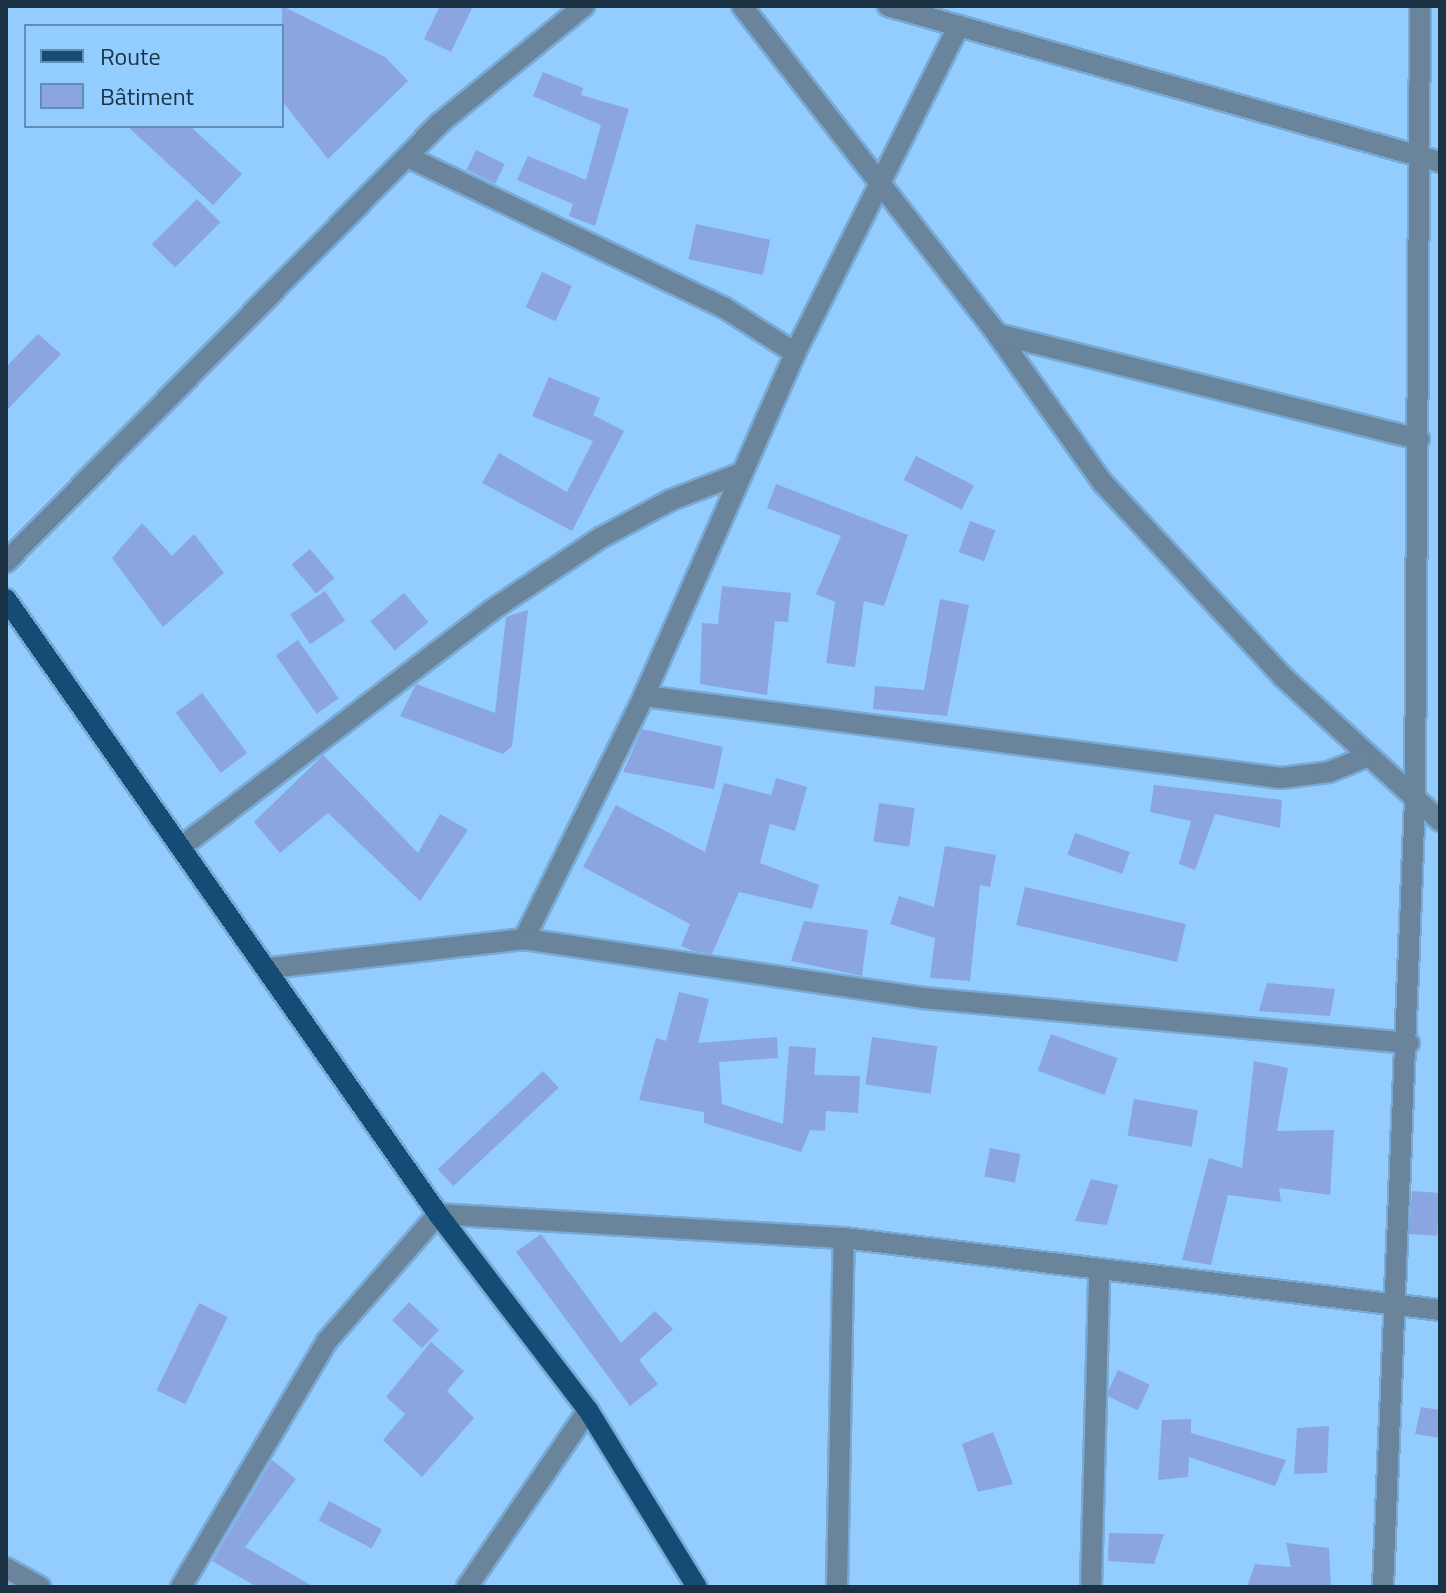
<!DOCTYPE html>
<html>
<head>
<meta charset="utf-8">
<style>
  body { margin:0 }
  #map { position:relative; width:1446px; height:1593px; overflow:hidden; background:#93ccfe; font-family:"Titillium Web",sans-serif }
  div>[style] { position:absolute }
  .building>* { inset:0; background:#8ba5e1; transform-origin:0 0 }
  .roads { filter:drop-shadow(2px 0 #79aad5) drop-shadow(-2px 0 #79aad5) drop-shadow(0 2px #79aad5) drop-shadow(0 -2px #79aad5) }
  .minor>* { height:20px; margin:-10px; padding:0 10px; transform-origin:10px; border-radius:10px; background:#69849b }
  .major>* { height:20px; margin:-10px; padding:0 10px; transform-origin:10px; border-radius:10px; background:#154c75 }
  span { translate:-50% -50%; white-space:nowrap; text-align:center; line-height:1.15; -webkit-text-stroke:6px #93ccfe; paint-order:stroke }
  .frame { position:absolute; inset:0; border:8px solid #1b3245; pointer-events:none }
  .legend { position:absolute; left:24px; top:24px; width:260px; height:104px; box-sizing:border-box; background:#93ccfe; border:2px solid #638eb4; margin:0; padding:10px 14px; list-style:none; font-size:24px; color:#1b3245 }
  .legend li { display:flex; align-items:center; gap:16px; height:40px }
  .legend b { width:40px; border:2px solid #638eb4 }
</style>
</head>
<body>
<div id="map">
  <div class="building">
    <i style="clip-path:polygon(282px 6px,385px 57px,408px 81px,328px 159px,282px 101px)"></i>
    <i style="clip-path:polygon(440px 6px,473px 6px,451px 52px,424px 39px)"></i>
    <i style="clip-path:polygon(543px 72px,583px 88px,581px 95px,629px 109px,595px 226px,569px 216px,573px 204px,517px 180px,528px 156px,586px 180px,601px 125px,533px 96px)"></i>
    <i style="clip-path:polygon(127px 126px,190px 126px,242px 174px,213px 205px)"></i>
    <i style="left:476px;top:150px;width:32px;height:22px;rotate:26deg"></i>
    <i style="left:197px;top:199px;width:33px;height:64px;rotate:45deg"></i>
    <i style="left:696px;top:224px;width:76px;height:36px;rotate:12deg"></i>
    <i style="left:542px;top:272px;width:33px;height:39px;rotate:25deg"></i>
    <i style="clip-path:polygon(38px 334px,61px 354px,6px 411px,6px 367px)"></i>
    <i style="clip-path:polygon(549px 377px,600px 398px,593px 415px,624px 431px,572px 531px,482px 483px,499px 453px,567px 492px,593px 441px,532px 416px)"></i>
    <i style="left:916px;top:456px;width:65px;height:27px;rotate:27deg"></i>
    <i style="clip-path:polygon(776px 484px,908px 535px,884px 606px,864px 601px,855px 667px,826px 663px,835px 602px,816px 594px,841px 536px,767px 508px)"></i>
    <i style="left:970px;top:521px;width:27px;height:33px;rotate:20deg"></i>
    <i style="clip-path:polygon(142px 523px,172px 556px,194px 534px,224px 573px,163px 627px,112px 558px)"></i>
    <i style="left:310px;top:549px;width:38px;height:24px;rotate:50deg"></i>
    <i style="clip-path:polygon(722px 586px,791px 593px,788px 622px,775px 621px,767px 695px,700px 684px,702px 623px,718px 624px)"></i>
    <i style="left:325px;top:591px;width:36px;height:42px;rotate:56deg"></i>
    <i style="left:404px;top:593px;width:38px;height:44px;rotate:50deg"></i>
    <i style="clip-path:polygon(940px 599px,969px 605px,947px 716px,873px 709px,875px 686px,924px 690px)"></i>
    <i style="clip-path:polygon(528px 610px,512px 746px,503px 754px,400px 716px,416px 684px,495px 713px,506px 617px)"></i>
    <i style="left:298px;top:640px;width:71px;height:27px;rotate:55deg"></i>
    <i style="left:202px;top:693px;width:75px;height:33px;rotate:53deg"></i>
    <i style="clip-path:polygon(642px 729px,723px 747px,714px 789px,623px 772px)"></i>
    <i style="clip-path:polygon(323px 755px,418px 853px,440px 814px,468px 830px,420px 901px,328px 813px,280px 853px,254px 822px)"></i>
    <i style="clip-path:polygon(776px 778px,807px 787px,795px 831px,770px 824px,760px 863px,819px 885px,812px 909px,739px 892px,712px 954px,693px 951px,681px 946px,690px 924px,583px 867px,616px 805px,705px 852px,724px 783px,771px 795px)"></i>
    <i style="clip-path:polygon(1154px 785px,1282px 800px,1280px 828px,1215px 814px,1195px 870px,1179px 864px,1191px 821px,1150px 812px)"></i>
    <i style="left:879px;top:803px;width:36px;height:39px;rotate:8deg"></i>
    <i style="left:1075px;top:833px;width:58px;height:23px;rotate:19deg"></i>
    <i style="clip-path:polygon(945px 846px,996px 855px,990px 887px,980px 885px,970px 981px,930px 978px,935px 938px,890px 924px,899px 896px,934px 907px)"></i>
    <i style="left:1025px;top:887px;width:165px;height:39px;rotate:13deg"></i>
    <i style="clip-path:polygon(804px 921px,868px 930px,862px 976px,791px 961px)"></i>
    <i style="clip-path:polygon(1267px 983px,1335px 989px,1330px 1016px,1259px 1011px)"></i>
    <i style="clip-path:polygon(679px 992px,709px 999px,698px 1043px,777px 1037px,778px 1058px,719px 1062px,722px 1104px,783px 1124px,789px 1046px,816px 1048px,814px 1075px,860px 1076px,858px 1113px,826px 1111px,825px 1131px,810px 1130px,801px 1152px,704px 1123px,704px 1112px,639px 1100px,656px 1038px,666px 1041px)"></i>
    <i style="left:1051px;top:1034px;width:71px;height:39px;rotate:20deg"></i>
    <i style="left:872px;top:1037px;width:66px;height:48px;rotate:8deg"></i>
    <i style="clip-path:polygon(1254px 1061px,1288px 1068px,1277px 1131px,1334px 1130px,1330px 1195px,1279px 1188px,1281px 1202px,1228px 1195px,1211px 1265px,1182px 1260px,1209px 1158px,1242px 1168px)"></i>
    <i style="left:543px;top:1071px;width:23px;height:144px;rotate:47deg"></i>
    <i style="left:1134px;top:1099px;width:65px;height:37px;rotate:10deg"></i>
    <i style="left:990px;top:1148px;width:31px;height:29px;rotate:11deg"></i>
    <i style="clip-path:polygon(1091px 1179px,1118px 1185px,1107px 1225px,1075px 1221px)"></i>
    <i style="left:1412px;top:1191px;width:28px;height:43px;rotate:4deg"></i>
    <i style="clip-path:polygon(541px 1234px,621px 1343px,655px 1311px,673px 1329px,639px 1360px,658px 1384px,630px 1406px,516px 1252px)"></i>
    <i style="left:409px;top:1302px;width:41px;height:25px;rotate:43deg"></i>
    <i style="left:199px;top:1303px;width:32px;height:97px;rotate:26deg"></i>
    <i style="clip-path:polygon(431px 1342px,464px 1371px,447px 1391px,474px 1418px,422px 1477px,383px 1440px,405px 1414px,386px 1397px)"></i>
    <i style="left:1118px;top:1370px;width:35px;height:28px;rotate:25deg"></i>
    <i style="clip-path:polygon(1421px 1407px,1440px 1410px,1440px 1438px,1415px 1434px)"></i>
    <i style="clip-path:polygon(1191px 1419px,1191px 1433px,1286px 1460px,1275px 1486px,1189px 1457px,1188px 1477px,1158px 1480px,1162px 1420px)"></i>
    <i style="clip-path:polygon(1329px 1426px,1327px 1473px,1294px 1474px,1297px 1428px)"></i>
    <i style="clip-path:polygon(993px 1432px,1013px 1484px,978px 1492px,962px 1444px)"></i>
    <i style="clip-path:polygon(272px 1460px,296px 1479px,245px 1547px,314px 1587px,257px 1587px,212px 1561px)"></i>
    <i style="left:329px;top:1501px;width:60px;height:22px;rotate:28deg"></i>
    <i style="clip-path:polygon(1109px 1533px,1164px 1534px,1154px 1564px,1108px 1561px)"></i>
    <i style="clip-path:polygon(1286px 1543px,1329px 1548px,1331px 1587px,1247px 1587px,1255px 1564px,1291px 1567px)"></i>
  </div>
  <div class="roads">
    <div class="minor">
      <i style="left:742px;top:6px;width:415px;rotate:52.1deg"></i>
      <i style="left:997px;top:334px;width:183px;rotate:54.6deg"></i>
      <i style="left:1103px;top:483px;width:265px;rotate:47.1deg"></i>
      <i style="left:1283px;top:677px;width:213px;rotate:42.5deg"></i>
      <i style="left:888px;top:6px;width:574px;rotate:15.78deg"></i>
      <i style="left:408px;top:157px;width:349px;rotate:25.5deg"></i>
      <i style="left:723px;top:307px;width:85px;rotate:32.6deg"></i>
      <i style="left:997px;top:334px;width:435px;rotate:14deg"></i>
      <i style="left:6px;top:562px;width:617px;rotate:-45.33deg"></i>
      <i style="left:440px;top:123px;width:186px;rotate:-39.1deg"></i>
      <i style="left:644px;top:696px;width:642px;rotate:7.34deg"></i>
      <i style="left:1281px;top:778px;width:48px;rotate:-7.1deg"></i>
      <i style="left:1329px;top:772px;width:40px;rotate:-22deg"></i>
      <i style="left:181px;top:847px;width:391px;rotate:-37.3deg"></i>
      <i style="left:492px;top:610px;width:132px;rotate:-33.6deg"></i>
      <i style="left:602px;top:537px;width:78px;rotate:-28.2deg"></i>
      <i style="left:671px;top:500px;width:73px;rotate:-20.9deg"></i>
      <i style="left:524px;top:939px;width:271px;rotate:-63.7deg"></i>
      <i style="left:644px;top:696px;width:375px;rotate:-66.2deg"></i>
      <i style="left:795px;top:353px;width:366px;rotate:-63.4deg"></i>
      <i style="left:270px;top:968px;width:256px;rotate:-6.5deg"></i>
      <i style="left:524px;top:939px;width:403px;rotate:8.4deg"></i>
      <i style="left:923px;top:998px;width:488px;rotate:5.3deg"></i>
      <i style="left:6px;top:1568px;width:39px;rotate:29deg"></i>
      <i style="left:181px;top:1587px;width:286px;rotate:-59.3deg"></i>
      <i style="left:327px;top:1341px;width:169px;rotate:-48.8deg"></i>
      <i style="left:438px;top:1214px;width:407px;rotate:3.4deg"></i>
      <i style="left:844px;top:1238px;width:600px;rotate:6.89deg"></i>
      <i style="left:467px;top:1587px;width:214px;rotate:-55.6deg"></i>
      <i style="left:837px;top:1587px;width:349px;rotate:-88.9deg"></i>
      <i style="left:1091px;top:1587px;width:315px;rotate:-88.5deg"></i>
      <i style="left:1383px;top:1587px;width:788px;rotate:-87.67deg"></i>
      <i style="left:1415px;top:800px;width:794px;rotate:-89.64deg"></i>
    </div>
    <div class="major">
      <i style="left:6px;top:599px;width:752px;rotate:54.91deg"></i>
      <i style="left:438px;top:1214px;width:247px;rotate:52.6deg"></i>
      <i style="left:588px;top:1410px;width:208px;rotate:58.4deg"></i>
    </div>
  </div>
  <div class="frame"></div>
  <ul class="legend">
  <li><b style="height:10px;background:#154c75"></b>Route</li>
  <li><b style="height:22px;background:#8ba5e1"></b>Bâtiment</li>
  </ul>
</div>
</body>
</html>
